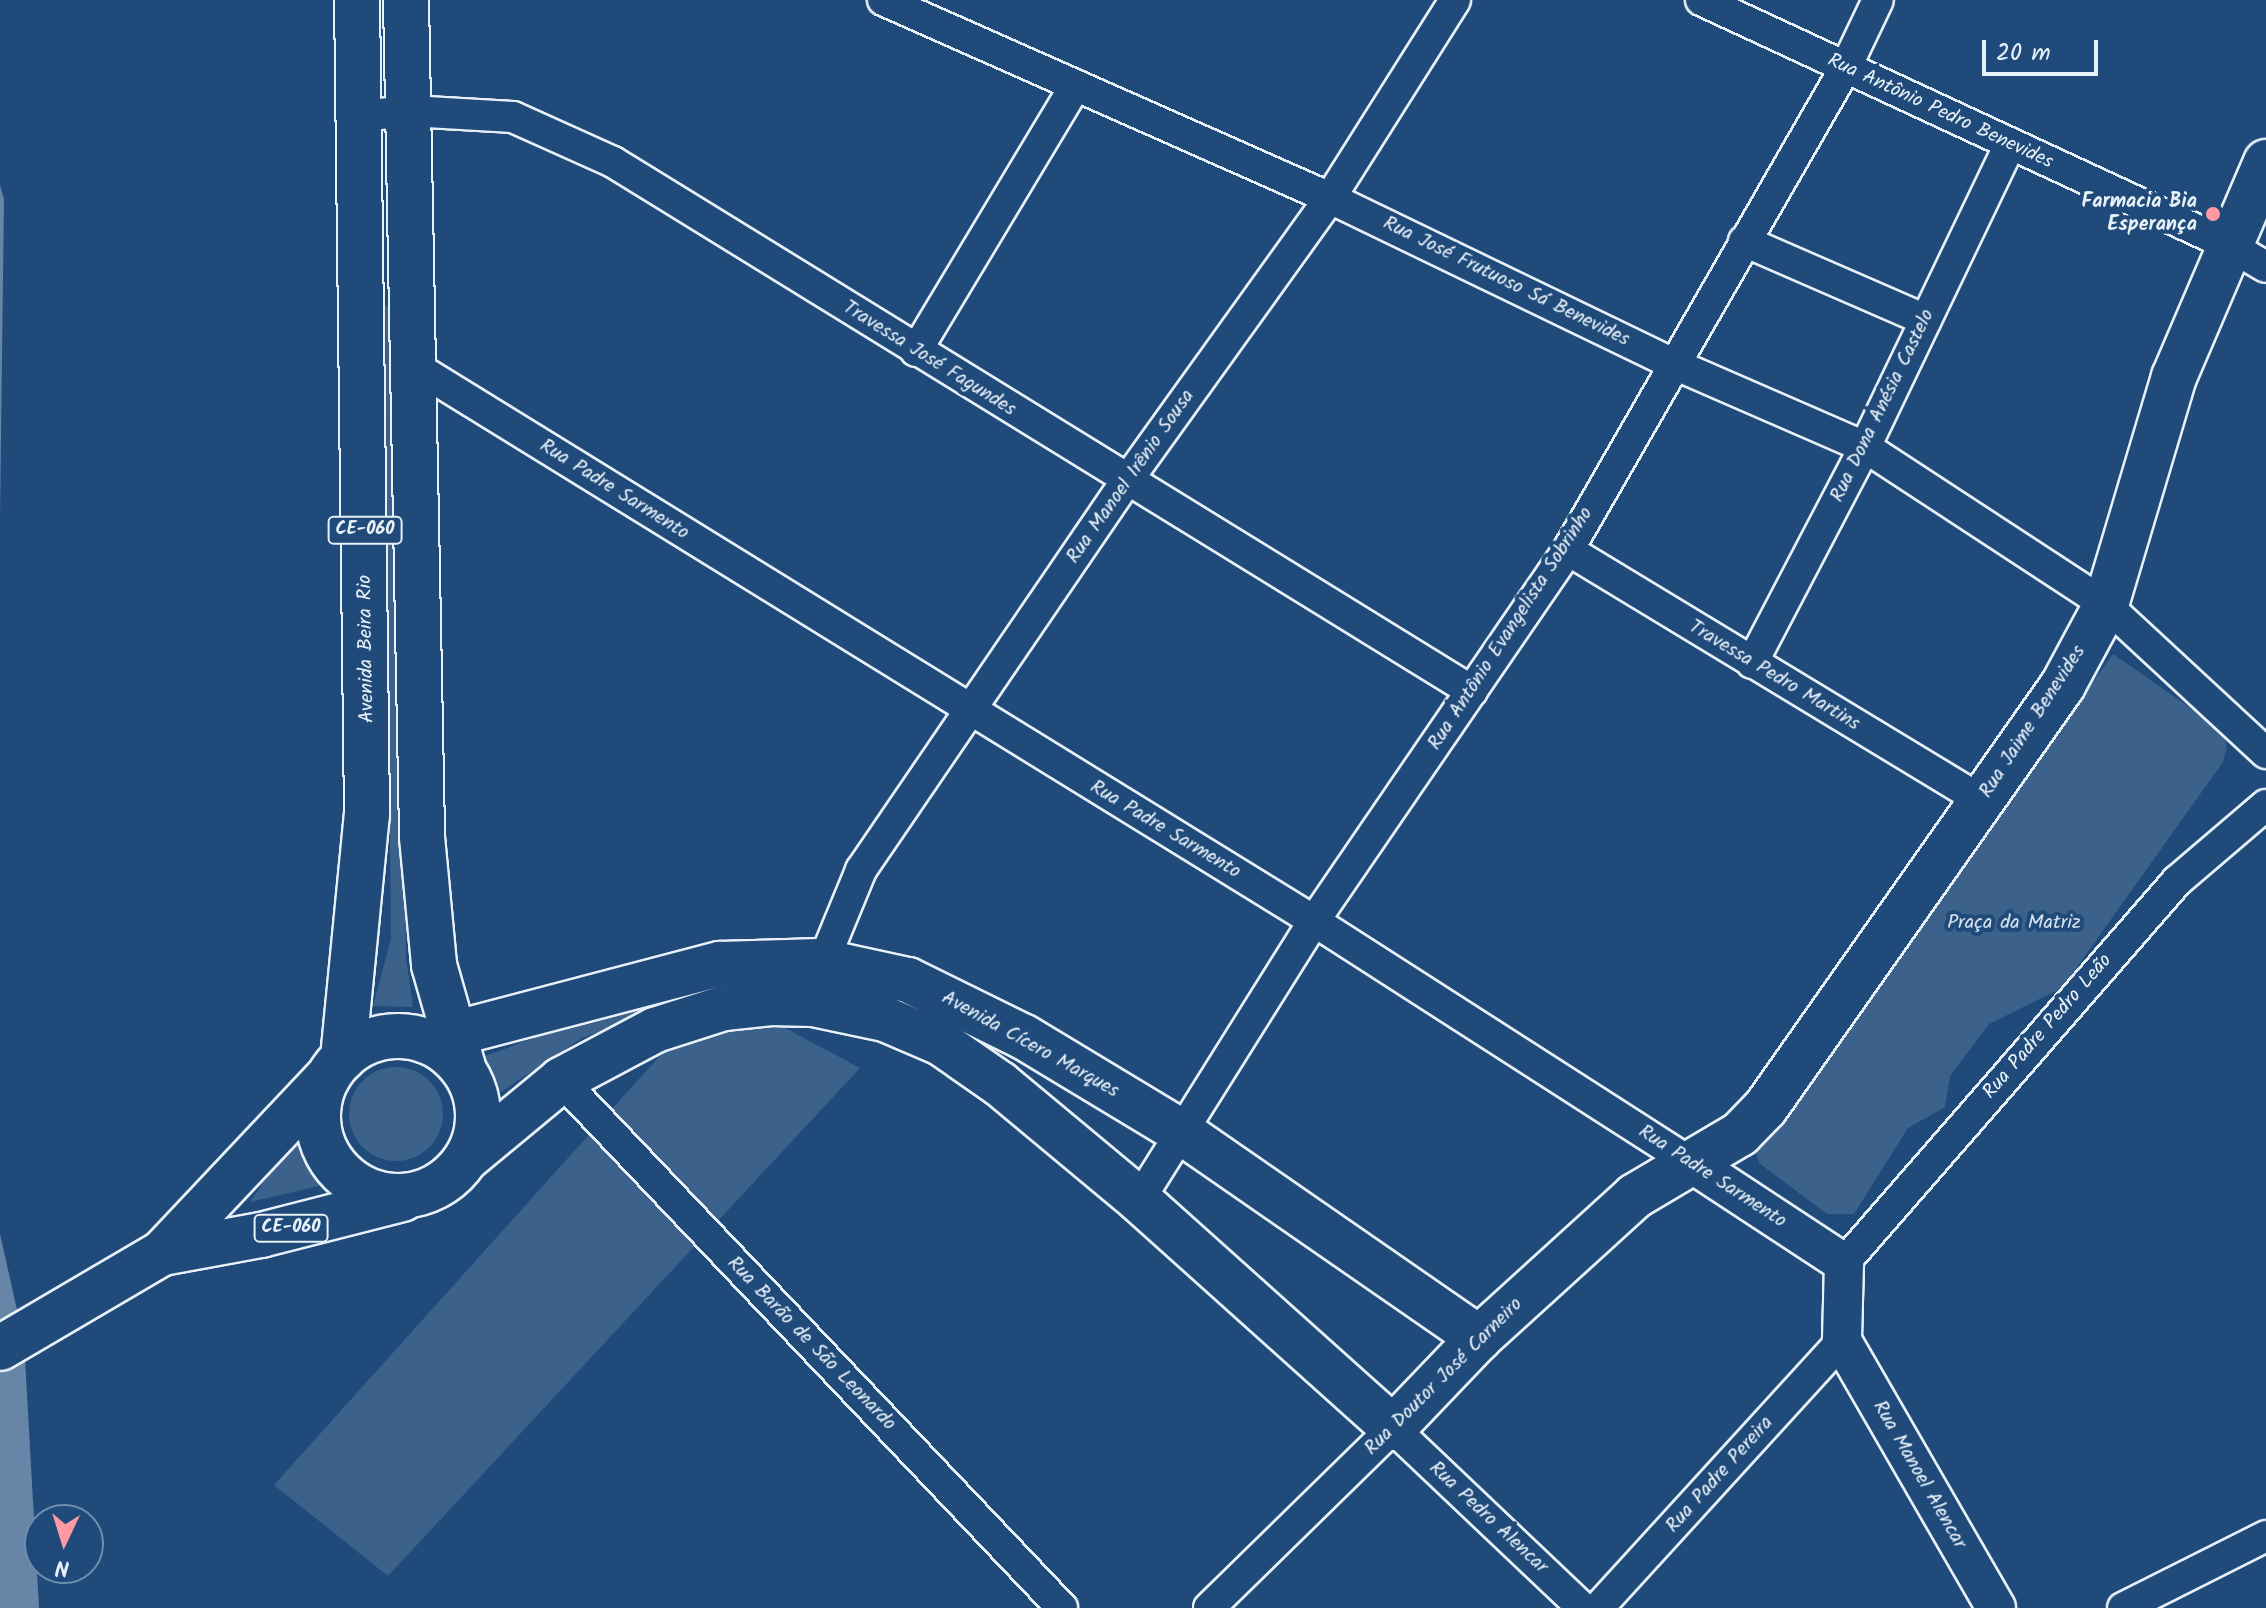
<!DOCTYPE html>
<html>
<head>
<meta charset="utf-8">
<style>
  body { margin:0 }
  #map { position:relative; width:2266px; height:1608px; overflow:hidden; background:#1f4a7a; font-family:Kalam,sans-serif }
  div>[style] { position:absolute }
  .green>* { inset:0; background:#3c628c }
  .round { border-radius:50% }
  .water>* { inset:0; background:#6685a7 }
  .roads { filter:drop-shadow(2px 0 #e8f1f8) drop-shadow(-2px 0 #e8f1f8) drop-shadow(0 2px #e8f1f8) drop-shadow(0 -2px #e8f1f8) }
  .minor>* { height:30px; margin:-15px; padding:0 15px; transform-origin:15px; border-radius:15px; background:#1f4a7a }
  .tertiary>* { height:38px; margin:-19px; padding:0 19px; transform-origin:19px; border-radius:19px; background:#1f4a7a }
  .secondary>* { height:44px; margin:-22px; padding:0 22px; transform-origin:22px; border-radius:22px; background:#1f4a7a }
  .primary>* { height:44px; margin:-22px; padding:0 22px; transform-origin:22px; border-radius:22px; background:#1f4a7a }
  .primary>.ring { margin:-22px; padding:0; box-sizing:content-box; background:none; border:44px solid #1f4a7a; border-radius:50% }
  .dots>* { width:22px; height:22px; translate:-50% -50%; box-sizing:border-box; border:4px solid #1f4a7a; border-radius:50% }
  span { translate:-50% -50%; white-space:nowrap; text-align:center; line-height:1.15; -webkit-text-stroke:8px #1f4a7a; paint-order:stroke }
  .shield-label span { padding:2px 6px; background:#1f4a7a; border:2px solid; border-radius:6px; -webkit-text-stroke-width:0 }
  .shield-label { font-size:18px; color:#e8f1f8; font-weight:700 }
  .street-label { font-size:20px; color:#e8f1f8 }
  .poi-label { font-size:20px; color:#e8f1f8; font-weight:700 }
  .right { translate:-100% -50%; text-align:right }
  .park-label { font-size:20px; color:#d7e3ed }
  .north { position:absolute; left:24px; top:1504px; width:80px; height:80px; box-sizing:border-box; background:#1f4a7a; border:2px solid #6f8dac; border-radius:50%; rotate:184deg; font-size:22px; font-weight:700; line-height:32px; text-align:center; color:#e8f1f8 }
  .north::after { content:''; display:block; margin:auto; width:28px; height:36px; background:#ff9aa2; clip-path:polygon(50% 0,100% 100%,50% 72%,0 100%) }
  .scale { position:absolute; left:1982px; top:40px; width:116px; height:36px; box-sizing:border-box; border:4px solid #e8f1f8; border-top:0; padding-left:10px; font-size:24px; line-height:28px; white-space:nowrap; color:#e8f1f8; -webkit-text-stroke:6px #1f4a7a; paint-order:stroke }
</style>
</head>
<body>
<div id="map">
  <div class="green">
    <i style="clip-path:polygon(385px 306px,400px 306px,406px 957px,413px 1007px,373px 1006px,391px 939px)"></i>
    <i style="clip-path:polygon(2113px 654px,2221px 729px,2227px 746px,2223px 762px,2062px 988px,1989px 1024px,1950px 1076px,1945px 1107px,1908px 1128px,1854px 1214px,1827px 1214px,1759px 1163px,1753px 1143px,1790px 1104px)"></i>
    <i style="clip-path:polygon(768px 977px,727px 997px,860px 1068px,388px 1576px,274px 1485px,711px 999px,683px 1001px,582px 1038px,499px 1093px,482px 1057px,684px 984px)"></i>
    <i class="round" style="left:349px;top:1067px;width:94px;height:94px"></i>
    <i style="clip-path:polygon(297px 1134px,323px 1185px,250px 1202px)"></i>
  </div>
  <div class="water">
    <i style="clip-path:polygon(0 185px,4px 199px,0 517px)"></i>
    <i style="clip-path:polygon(0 1234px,24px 1341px,39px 1608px,0 1608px)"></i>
  </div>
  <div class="roads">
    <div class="minor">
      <i style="left:883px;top:0;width:489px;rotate:23.9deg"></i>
      <i style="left:1330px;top:198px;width:382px;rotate:25.8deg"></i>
      <i style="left:1674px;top:364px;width:208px;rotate:23.5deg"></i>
      <i style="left:1865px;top:447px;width:288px;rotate:33.2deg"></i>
      <i style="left:2106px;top:605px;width:218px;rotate:42.8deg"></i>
      <i style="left:1701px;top:0;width:580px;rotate:24.89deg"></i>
      <i style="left:2227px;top:244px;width:45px;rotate:30.5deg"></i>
      <i style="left:360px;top:116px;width:50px;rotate:-5.7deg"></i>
      <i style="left:410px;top:111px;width:103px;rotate:3.3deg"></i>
      <i style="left:513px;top:117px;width:110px;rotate:24.2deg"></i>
      <i style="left:613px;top:162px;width:1009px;rotate:31.63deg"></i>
      <i style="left:1744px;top:241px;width:198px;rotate:23.5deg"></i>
      <i style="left:916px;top:351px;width:310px;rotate:-59deg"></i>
      <i style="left:414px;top:366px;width:1057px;rotate:31.66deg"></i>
      <i style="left:1314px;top:921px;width:450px;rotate:32.7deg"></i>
      <i style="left:1568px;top:550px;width:484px;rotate:31.2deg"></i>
      <i style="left:1752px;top:663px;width:244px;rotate:-62.4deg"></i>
      <i style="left:1865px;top:447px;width:334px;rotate:-64.4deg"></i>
      <i style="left:817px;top:977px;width:116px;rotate:-67.6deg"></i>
      <i style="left:861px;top:870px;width:470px;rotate:-55.7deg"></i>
      <i style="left:1126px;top:482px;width:350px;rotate:-54.3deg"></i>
      <i style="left:1330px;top:198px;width:234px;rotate:-57.7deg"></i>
      <i style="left:561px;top:1080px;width:728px;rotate:46.5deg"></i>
      <i style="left:1139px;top:1200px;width:329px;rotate:-57.9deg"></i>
      <i style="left:1314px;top:921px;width:450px;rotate:-55.6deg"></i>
      <i style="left:1568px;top:550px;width:557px;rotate:-60.08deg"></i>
      <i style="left:1846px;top:67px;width:74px;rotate:-64.5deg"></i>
      <i style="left:1844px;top:1263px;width:507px;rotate:-48.92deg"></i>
      <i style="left:2177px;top:881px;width:117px;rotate:-40.5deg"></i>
      <i style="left:1209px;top:1608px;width:257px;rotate:-44.4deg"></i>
      <i style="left:1393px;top:1428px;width:262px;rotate:43.5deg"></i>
      <i style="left:1598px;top:1608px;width:362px;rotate:-47.6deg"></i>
      <i style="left:2123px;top:1608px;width:160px;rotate:-26.7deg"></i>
    </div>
    <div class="tertiary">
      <i style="left:1693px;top:1164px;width:181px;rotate:33.3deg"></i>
      <i style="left:1844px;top:1263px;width:78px;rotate:91.5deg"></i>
      <i style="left:1842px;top:1341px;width:308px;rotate:60deg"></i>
    </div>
    <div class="secondary">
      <i style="left:426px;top:1041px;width:304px;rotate:-14.7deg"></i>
      <i style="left:720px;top:964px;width:100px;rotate:-1.7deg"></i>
      <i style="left:820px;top:961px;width:90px;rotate:12.2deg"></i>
      <i style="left:908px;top:980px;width:129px;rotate:26.2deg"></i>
      <i style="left:1024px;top:1037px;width:182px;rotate:31.1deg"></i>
      <i style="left:1180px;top:1131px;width:364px;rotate:34.7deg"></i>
      <i style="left:468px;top:1157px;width:121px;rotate:-39.6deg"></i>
      <i style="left:561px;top:1080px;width:106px;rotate:-28deg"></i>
      <i style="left:655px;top:1030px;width:72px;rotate:-17.7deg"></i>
      <i style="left:724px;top:1008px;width:47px;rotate:-6.1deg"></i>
      <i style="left:771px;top:1003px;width:42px;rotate:1.4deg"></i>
      <i style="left:813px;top:1004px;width:74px;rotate:11.8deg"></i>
      <i style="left:885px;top:1019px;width:61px;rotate:23.2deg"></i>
      <i style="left:941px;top:1043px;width:72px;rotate:34.8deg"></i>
      <i style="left:1000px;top:1084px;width:181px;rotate:39.8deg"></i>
      <i style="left:1139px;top:1200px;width:341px;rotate:41.9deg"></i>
      <i style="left:1393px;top:1428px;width:124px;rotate:-46.3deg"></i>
      <i style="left:1479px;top:1338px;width:211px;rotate:-42.3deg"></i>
      <i style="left:1635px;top:1196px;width:122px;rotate:-30.6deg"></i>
      <i style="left:1740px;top:1134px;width:37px;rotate:-46deg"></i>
      <i style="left:1766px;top:1107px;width:516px;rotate:-54.86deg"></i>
      <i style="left:2063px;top:685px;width:91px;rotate:-61.7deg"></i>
      <i style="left:2106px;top:605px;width:238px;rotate:-73.4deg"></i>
      <i style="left:2174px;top:377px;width:234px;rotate:-66.8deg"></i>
    </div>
    <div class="primary">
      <i style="left:406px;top:0;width:837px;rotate:88.9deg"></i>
      <i style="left:422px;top:837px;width:129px;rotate:84.6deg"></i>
      <i style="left:434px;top:965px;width:106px;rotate:74.1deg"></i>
      <i class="ring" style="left:318px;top:1036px;width:116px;height:116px"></i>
      <i style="left:343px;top:1058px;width:244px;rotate:-84.4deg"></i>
      <i style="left:367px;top:815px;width:815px;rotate:-90.7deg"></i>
      <i style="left:162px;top:1253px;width:101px;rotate:-10.3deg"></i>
      <i style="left:261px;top:1235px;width:146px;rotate:-14.3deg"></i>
      <i style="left:0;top:1348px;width:188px;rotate:-30.4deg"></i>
      <i style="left:162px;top:1253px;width:242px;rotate:-46.7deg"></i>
    </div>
  </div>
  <div class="dots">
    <i style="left:2213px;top:214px;background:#ff9aa2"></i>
  </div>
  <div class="shield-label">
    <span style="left:365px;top:530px">CE-060</span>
    <span style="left:291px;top:1228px">CE-060</span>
  </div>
  <div class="street-label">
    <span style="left:1940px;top:112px;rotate:25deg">Rua Antônio Pedro Benevides</span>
    <span style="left:1506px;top:282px;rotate:26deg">Rua José Frutuoso Sá Benevides</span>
    <span style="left:929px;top:359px;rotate:32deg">Travessa José Fagundes</span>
    <span style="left:1883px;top:406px;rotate:-64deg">Rua Dona Anésia Castelo</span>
    <span style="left:1131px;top:477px;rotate:-55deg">Rua Manoel Irênio Sousa</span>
    <span style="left:614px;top:490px;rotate:32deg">Rua Padre Sarmento</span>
    <span style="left:1511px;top:629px;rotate:-57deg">Rua Antônio Evangelista Sobrinho</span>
    <span style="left:367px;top:649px;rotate:-91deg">Avenida Beira Rio</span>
    <span style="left:1774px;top:676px;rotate:31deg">Travessa Pedro Martins</span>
    <span style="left:2033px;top:722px;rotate:-57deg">Rua Jaime Benevides</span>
    <span style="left:1165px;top:830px;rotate:31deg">Rua Padre Sarmento</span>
    <span style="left:2048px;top:1027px;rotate:-49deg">Rua Padre Pedro Leão</span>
    <span style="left:1030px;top:1045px;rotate:29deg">Avenida Cícero Marques</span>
    <span style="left:1712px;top:1177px;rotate:33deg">Rua Padre Sarmento</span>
    <span style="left:811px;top:1344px;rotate:46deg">Rua Barão de São Leonardo</span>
    <span style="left:1444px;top:1377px;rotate:-45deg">Rua Doutor José Carneiro</span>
    <span style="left:1720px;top:1475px;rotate:-48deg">Rua Padre Pereira</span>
    <span style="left:1919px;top:1475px;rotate:60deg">Rua Manoel Alencar</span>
    <span style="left:1488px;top:1518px;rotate:43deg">Rua Pedro Alencar</span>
  </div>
  <div class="poi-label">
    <span class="right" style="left:2197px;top:214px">Farmacia Bia<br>Esperança</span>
  </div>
  <div class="park-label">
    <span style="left:2014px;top:923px">Praça da Matriz</span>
  </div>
  <div class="north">N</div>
  <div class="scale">20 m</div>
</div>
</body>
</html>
